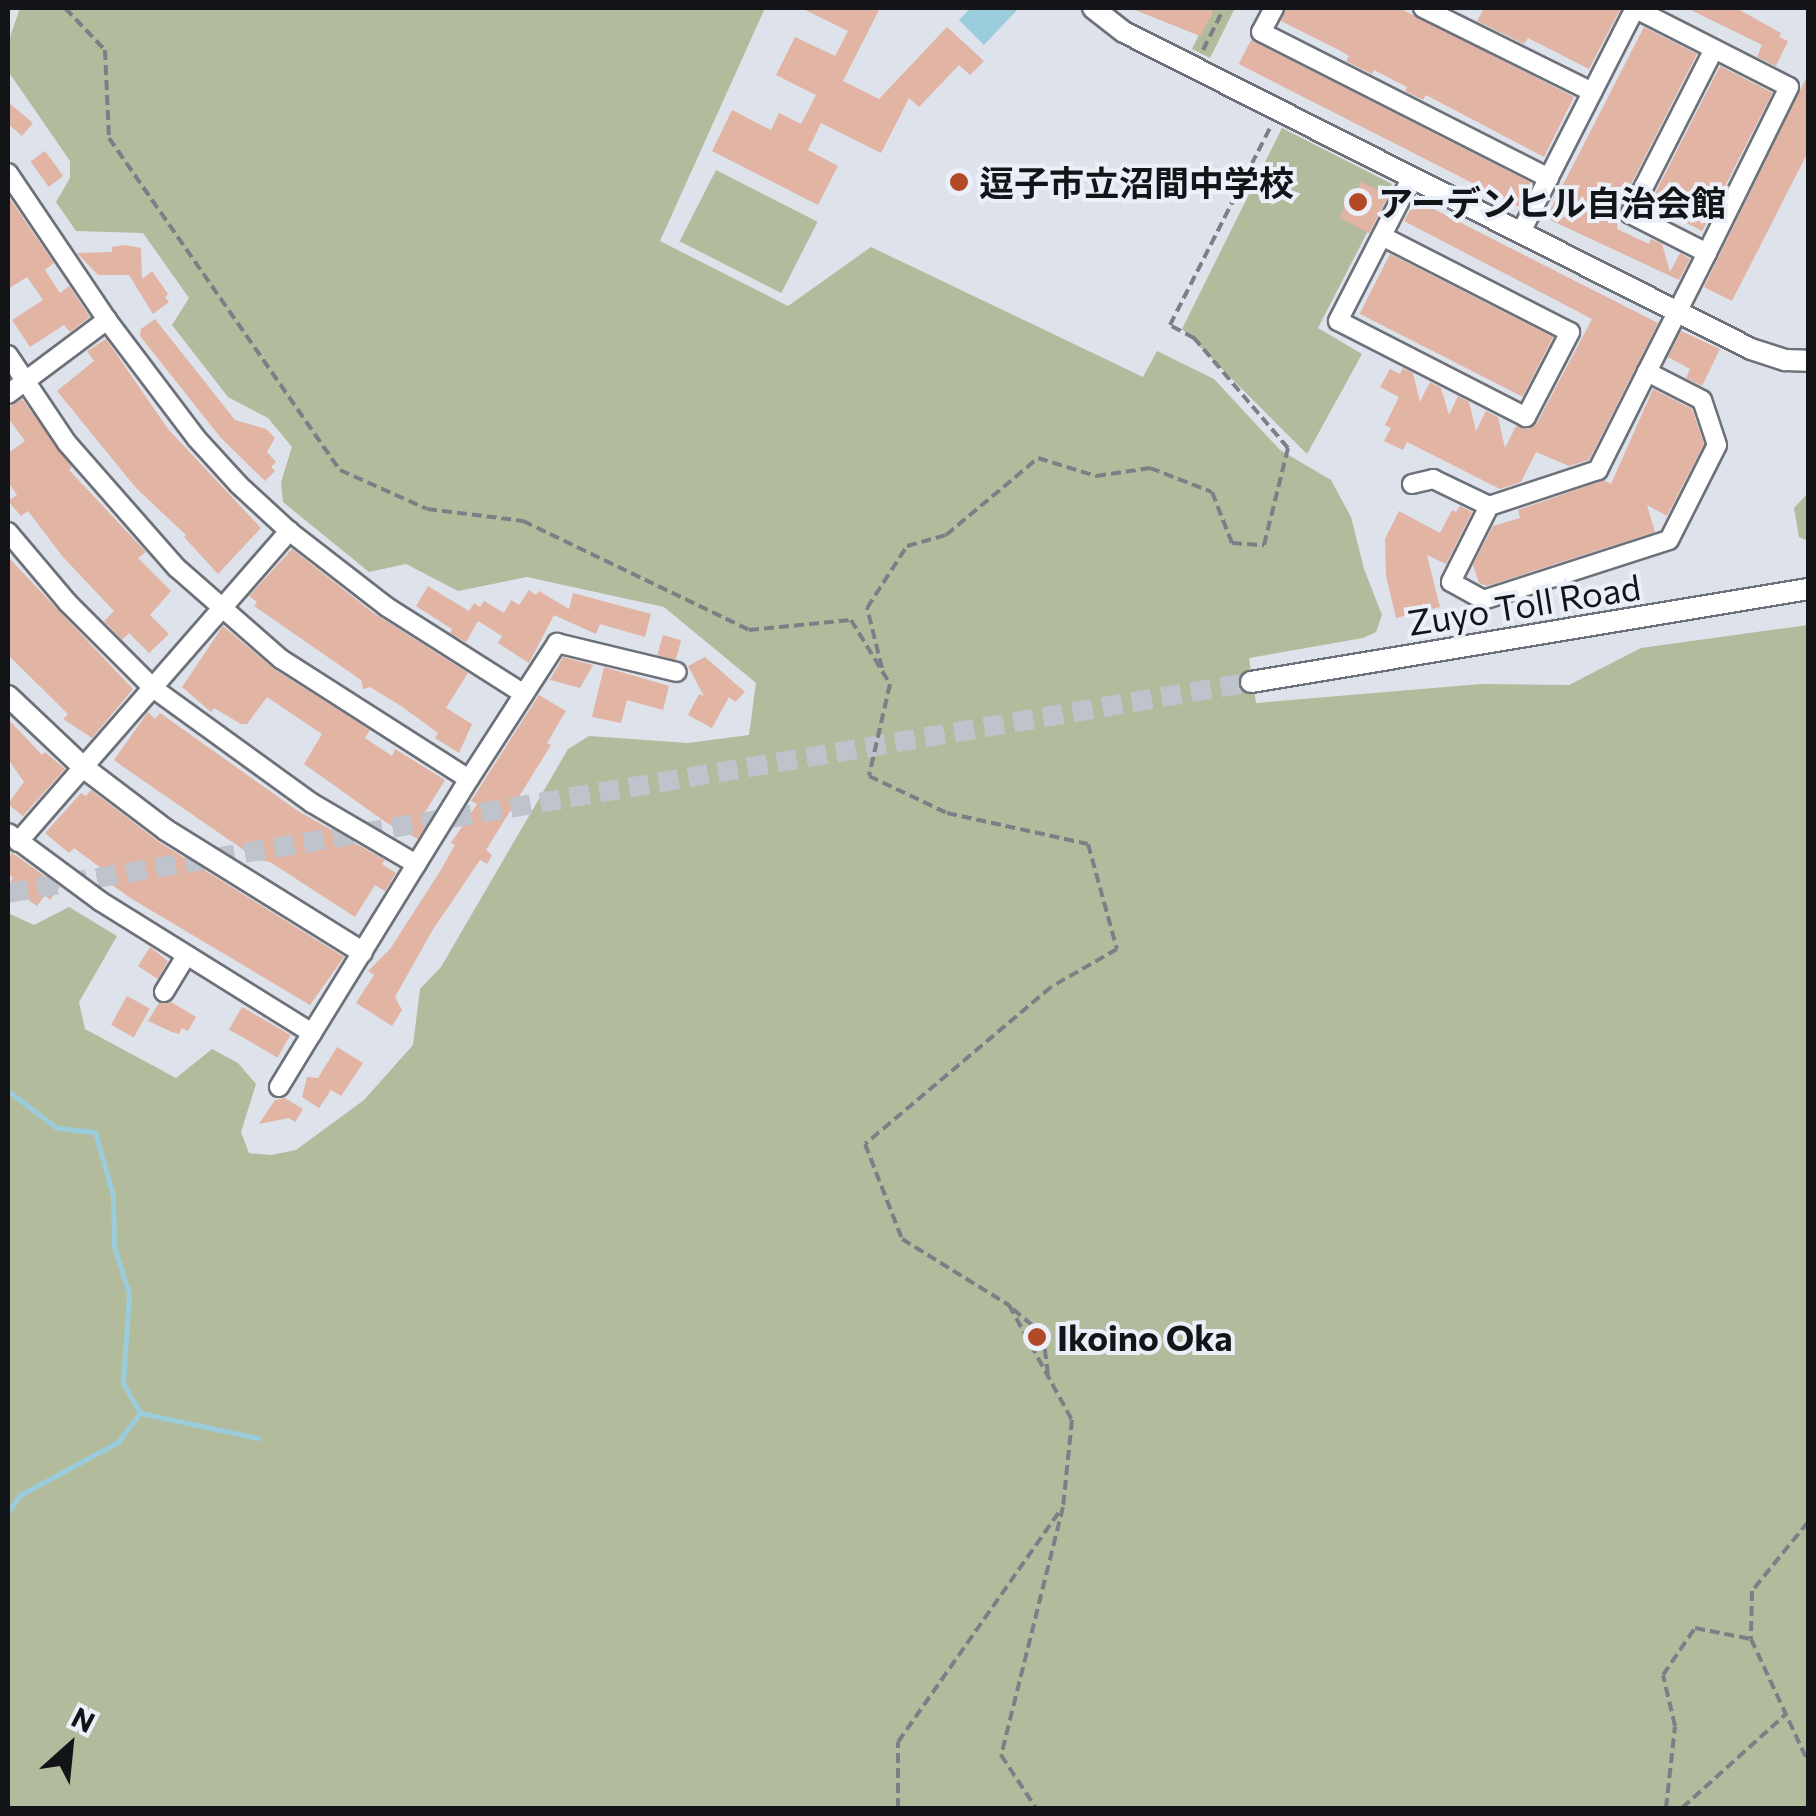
<!DOCTYPE html>
<html>
<head>
<meta charset="utf-8">
<style>
  body { margin:0 }
  #map { position:relative; width:1816px; height:1816px; overflow:hidden; background:#dee2eb; font-family:Commissioner,"Noto Sans JP",sans-serif }
  div>[style] { position:absolute }
  .green>* { inset:0; background:#b3bb9d; transform-origin:0 0 }
  .water>* { inset:0; background:#9accdc }
  .stream>* { height:5px; margin:-2.5px; padding:0 2.5px; transform-origin:2.5px; border-radius:2.5px; background:#9accdc }
  .building>* { inset:0; background:#e1b4a4; transform-origin:0 0 }
  .tertiary-tunnel>* { height:20px; margin-top:-10px; transform-origin:0; background:repeating-linear-gradient(90deg,#bfc3cb 0 20px,transparent 0 30px) }
  .path>* { height:4px; margin-top:-2px; transform-origin:0; background:repeating-linear-gradient(90deg,#7c7f85 0 10px,transparent 0 15px) }
  .roads { filter:drop-shadow(2px 0 #6d7179) drop-shadow(-2px 0 #6d7179) drop-shadow(0 2px #6d7179) drop-shadow(0 -2px #6d7179) }
  .minor>* { height:18px; margin:-9px; padding:0 9px; transform-origin:9px; border-radius:9px; background:#fff }
  .tertiary>* { height:20px; margin:-10px; padding:0 10px; transform-origin:10px; border-radius:10px; background:#fff }
  .dots>* { width:28px; height:28px; translate:-50% -50%; box-sizing:border-box; border:5px solid #ebeff8; border-radius:50% }
  span { translate:-50% -50%; white-space:nowrap; text-align:center; line-height:1.15; -webkit-text-stroke:8px #ebeff8; paint-order:stroke }
  .poi-label { font-size:35px; color:#121417; font-weight:700 }
  .left { translate:0 -50%; text-align:left }
  .street-label { font-size:35px; color:#121417 }
  .frame { position:absolute; inset:0; border:10px solid #121417; pointer-events:none }
  .north { position:absolute; left:20px; top:1696px; width:100px; height:100px; -webkit-text-stroke:8px #ebeff8; paint-order:stroke; rotate:27deg; font-size:28px; font-weight:700; line-height:40px; text-align:center; color:#121417 }
  .north::after { content:''; display:block; margin:auto; width:35px; height:45px; background:#121417; clip-path:polygon(50% 0,100% 100%,50% 72%,0 100%) }
</style>
</head>
<body>
<div id="map">
  <div class="green">
    <i style="clip-path:polygon(20px 8px,765px 8px,660px 241px,788px 306px,871px 247px,1143px 377px,1157px 351px,1214px 379px,1280px 450px,1331px 480px,1351px 517px,1364px 569px,1382px 615px,1376px 632px,1363px 638px,1249px 658px,1256px 703px,1481px 684px,1569px 685px,1641px 648px,1808px 625px,1808px 1808px,8px 1808px,8px 913px,34px 925px,69px 907px,117px 936px,79px 1002px,85px 1029px,176px 1078px,212px 1049px,238px 1063px,256px 1084px,241px 1132px,249px 1153px,271px 1155px,296px 1150px,364px 1100px,413px 1045px,420px 989px,441px 967px,568px 749px,589px 736px,688px 743px,749px 735px,756px 683px,664px 607px,527px 577px,458px 591px,406px 564px,369px 572px,283px 502px,281px 482px,292px 447px,268px 418px,228px 397px,172px 325px,189px 298px,143px 233px,76px 231px,56px 202px,70px 178px,70px 161px,8px 71px,8px 43px)"></i>
    <i style="clip-path:polygon(1212px 8px,1235px 8px,1210px 58px,1192px 49px)"></i>
    <i style="clip-path:polygon(1282px 128px,1392px 184px,1318px 328px,1362px 354px,1307px 454px,1182px 329px)"></i>
    <i style="left:716px;top:170px;width:114px;height:80px;rotate:27deg"></i>
    <i style="clip-path:polygon(1808px 493px,1808px 541px,1799px 537px,1794px 508px)"></i>
  </div>
  <div class="water">
    <i style="clip-path:polygon(971px 8px,1019px 8px,984px 45px,959px 20px)"></i>
  </div>
  <div class="stream">
    <i style="left:8px;top:1091px;width:61px;rotate:37.1deg"></i>
    <i style="left:57px;top:1128px;width:38px;rotate:6deg"></i>
    <i style="left:95px;top:1132px;width:66px;rotate:74.3deg"></i>
    <i style="left:113px;top:1196px;width:50px;rotate:88.9deg"></i>
    <i style="left:114px;top:1246px;width:50px;rotate:72.6deg"></i>
    <i style="left:129px;top:1294px;width:89px;rotate:93.9deg"></i>
    <i style="left:123px;top:1383px;width:34px;rotate:60deg"></i>
    <i style="left:140px;top:1413px;width:121px;rotate:12deg"></i>
    <i style="left:8px;top:1512px;width:21px;rotate:-55deg"></i>
    <i style="left:20px;top:1495px;width:111px;rotate:-28.4deg"></i>
    <i style="left:118px;top:1442px;width:36px;rotate:-53deg"></i>
  </div>
  <div class="building">
    <i style="clip-path:polygon(801px 8px,880px 8px,843px 81px,879px 99px,947px 27px,984px 61px,970px 75px,959px 65px,919px 107px,909px 98px,881px 153px,821px 123px,808px 150px,838px 166px,818px 205px,712px 151px,732px 110px,771px 130px,779px 113px,801px 124px,816px 95px,776px 75px,795px 37px,835px 56px,848px 31px)"></i>
    <i style="clip-path:polygon(1130px 8px,1205px 8px,1213px 12px,1200px 36px)"></i>
    <i style="clip-path:polygon(1286px 8px,1399px 8px,1574px 97px,1544px 157px,1426px 95px,1423px 100px,1405px 91px,1407px 87px,1374px 70px,1372px 74px,1346px 61px,1349px 56px,1339px 50px,1281px 21px)"></i>
    <i style="clip-path:polygon(1484px 8px,1621px 8px,1589px 69px,1528px 38px,1524px 44px,1477px 21px)"></i>
    <i style="clip-path:polygon(1687px 8px,1736px 8px,1781px 33px,1779px 37px,1788px 41px,1776px 66px,1757px 57px,1762px 45px)"></i>
    <i style="clip-path:polygon(1644px 27px,1697px 54px,1619px 208px,1617px 229px,1649px 244px,1651px 239px,1662px 244px,1670px 272px,1680px 253px,1690px 259px,1679px 280px,1546px 218px)"></i>
    <i style="left:1251px;top:40px;width:314px;height:27px;rotate:27deg"></i>
    <i style="left:1720px;top:66px;width:59px;height:155px;rotate:27deg"></i>
    <i style="clip-path:polygon(1808px 74px,1808px 152px,1732px 301px,1704px 287px)"></i>
    <i style="clip-path:polygon(8px 102px,33px 123px,22px 136px,8px 124px)"></i>
    <i style="left:45px;top:151px;width:31px;height:18px;rotate:54deg"></i>
    <i style="clip-path:polygon(1361px 182px,1389px 195px,1369px 233px,1340px 218px,1350px 189px,1356px 192px)"></i>
    <i style="clip-path:polygon(8px 196px,54px 263px,45px 270px,60px 293px,69px 286px,90px 317px,70px 332px,64px 325px,30px 347px,12px 320px,43px 300px,27px 277px,8px 289px)"></i>
    <i style="clip-path:polygon(1416px 200px,1658px 323px,1589px 460px,1569px 466px,1536px 452px,1521px 482px,1500px 489px,1407px 442px,1403px 450px,1384px 441px,1391px 428px,1385px 425px,1399px 397px,1380px 387px,1390px 369px,1400px 374px,1403px 368px,1413px 373px,1420px 402px,1430px 382px,1441px 388px,1449px 415px,1458px 396px,1469px 402px,1476px 431px,1486px 411px,1498px 417px,1505px 448px,1516px 426px,1528px 429px,1537px 423px,1592px 319px,1404px 221px)"></i>
    <i style="clip-path:polygon(125px 245px,141px 248px,142px 279px,152px 271px,168px 294px,165px 297px,169px 302px,153px 314px,129px 275px,98px 275px,77px 253px,112px 252px,112px 247px)"></i>
    <i style="left:1390px;top:254px;width:183px;height:67px;rotate:27deg"></i>
    <i style="clip-path:polygon(155px 319px,235px 420px,266px 429px,275px 438px,267px 452px,276px 462px,271px 467px,275px 471px,265px 481px,221px 438px,140px 336px,141px 329px)"></i>
    <i style="clip-path:polygon(1681px 331px,1720px 349px,1702px 386px,1686px 378px,1690px 369px,1668px 357px)"></i>
    <i style="clip-path:polygon(106px 339px,168px 429px,261px 528px,218px 574px,184px 537px,186px 535px,136px 488px,57px 391px,94px 361px,87px 351px)"></i>
    <i style="clip-path:polygon(1653px 389px,1692px 409px,1704px 444px,1667px 516px,1647px 505px,1655px 532px,1487px 586px,1479px 583px,1473px 565px,1493px 526px,1520px 518px,1518px 510px,1604px 480px,1611px 484px)"></i>
    <i style="clip-path:polygon(22px 399px,72px 467px,69px 470px,146px 552px,138px 558px,171px 591px,150px 615px,169px 634px,149px 653px,129px 633px,122px 640px,104px 621px,114px 611px,63px 557px,28px 511px,21px 516px,8px 501px,17px 495px,8px 482px,8px 453px,25px 441px,8px 418px,8px 408px)"></i>
    <i style="clip-path:polygon(1460px 506px,1472px 512px,1446px 564px,1427px 555px,1440px 607px,1396px 618px,1386px 576px,1385px 539px,1399px 511px,1440px 533px,1452px 510px,1456px 512px)"></i>
    <i style="clip-path:polygon(292px 549px,372px 612px,468px 673px,446px 708px,472px 724px,459px 753px,435px 738px,438px 733px,401px 706px,370px 687px,363px 689px,361px 680px,254px 606px,257px 602px,249px 596px)"></i>
    <i style="clip-path:polygon(8px 557px,133px 689px,92px 738px,63px 719px,68px 714px,8px 655px)"></i>
    <i style="clip-path:polygon(428px 586px,469px 611px,474px 603px,480px 607px,484px 601px,504px 613px,511px 600px,519px 605px,529px 590px,536px 595px,539px 591px,569px 609px,573px 593px,651px 614px,645px 637px,600px 624px,596px 634px,554px 615px,529px 663px,498px 643px,502px 636px,478px 621px,466px 642px,450px 633px,452px 629px,416px 606px)"></i>
    <i style="clip-path:polygon(223px 626px,274px 669px,370px 730px,365px 738px,392px 756px,395px 749px,445px 780px,424px 814px,431px 817px,418px 839px,387px 823px,304px 764px,322px 734px,267px 697px,247px 724px,241px 724px,214px 708px,211px 712px,182px 687px)"></i>
    <i style="left:663px;top:635px;width:19px;height:21px;rotate:16deg"></i>
    <i style="clip-path:polygon(563px 657px,593px 665px,580px 688px,550px 680px)"></i>
    <i style="clip-path:polygon(705px 657px,745px 692px,735px 702px,729px 697px,712px 728px,688px 715px,699px 694px,704px 696px,688px 666px)"></i>
    <i style="clip-path:polygon(604px 667px,669px 686px,663px 710px,627px 700px,621px 723px,592px 717px)"></i>
    <i style="clip-path:polygon(539px 695px,566px 711px,547px 743px,551px 745px,486px 850px,492px 855px,487px 864px,480px 860px,432px 931px,395px 997px,402px 1010px,392px 1026px,356px 1003px,374px 975px,368px 971px,390px 949px,439px 873px,455px 845px,451px 843px,477px 804px,471px 801px)"></i>
    <i style="clip-path:polygon(148px 712px,155px 719px,160px 713px,298px 811px,385px 860px,382px 864px,396px 873px,385px 891px,375px 885px,355px 917px,270px 862px,258px 860px,125px 768px,114px 760px)"></i>
    <i style="clip-path:polygon(8px 719px,42px 755px,45px 752px,65px 769px,23px 816px,8px 804px,24px 782px,8px 759px)"></i>
    <i style="clip-path:polygon(91px 790px,159px 842px,344px 957px,310px 1005px,132px 899px,108px 882px,112px 876px,74px 848px,69px 853px,45px 833px,81px 793px,86px 796px)"></i>
    <i style="clip-path:polygon(11px 852px,60px 887px,50px 900px,45px 895px,37px 906px,8px 886px,13px 878px,8px 874px)"></i>
    <i style="clip-path:polygon(150px 947px,168px 961px,158px 979px,138px 966px)"></i>
    <i style="left:127px;top:996px;width:26px;height:33px;rotate:29deg"></i>
    <i style="clip-path:polygon(171px 1002px,196px 1017px,188px 1031px,182px 1028px,179px 1034px,172px 1032px,148px 1021px,159px 1003px)"></i>
    <i style="left:242px;top:1007px;width:56px;height:26px;rotate:30deg"></i>
    <i style="clip-path:polygon(337px 1047px,363px 1063px,341px 1096px,331px 1090px,319px 1108px,302px 1097px,307px 1077px,318px 1078px)"></i>
    <i style="clip-path:polygon(285px 1098px,303px 1109px,295px 1122px,289px 1118px,259px 1124px,275px 1100px)"></i>
  </div>
  <div class="tertiary-tunnel">
    <i style="left:8px;top:893px;width:1261px;rotate:-9.63deg"></i>
  </div>
  <div class="path">
    <i style="left:65px;top:8px;width:58px;rotate:46.4deg"></i>
    <i style="left:105px;top:50px;width:88px;rotate:87.4deg"></i>
    <i style="left:109px;top:138px;width:404px;rotate:55.2deg"></i>
    <i style="left:340px;top:470px;width:95px;rotate:24.1deg"></i>
    <i style="left:427px;top:509px;width:97px;rotate:7.1deg"></i>
    <i style="left:523px;top:521px;width:251px;rotate:25.7deg"></i>
    <i style="left:749px;top:630px;width:102px;rotate:-5.6deg"></i>
    <i style="left:851px;top:620px;width:75px;rotate:58.6deg"></i>
    <i style="left:890px;top:684px;width:94px;rotate:102.9deg"></i>
    <i style="left:869px;top:776px;width:86px;rotate:25.4deg"></i>
    <i style="left:947px;top:813px;width:144px;rotate:12.4deg"></i>
    <i style="left:1088px;top:844px;width:109px;rotate:74.6deg"></i>
    <i style="left:1117px;top:949px;width:76px;rotate:150.1deg"></i>
    <i style="left:1051px;top:987px;width:243px;rotate:139.8deg"></i>
    <i style="left:865px;top:1144px;width:102px;rotate:68.7deg"></i>
    <i style="left:902px;top:1239px;width:126px;rotate:31.7deg"></i>
    <i style="left:1009px;top:1305px;width:131px;rotate:61.3deg"></i>
    <i style="left:1072px;top:1420px;width:87px;rotate:95.9deg"></i>
    <i style="left:1063px;top:1507px;width:256px;rotate:104deg"></i>
    <i style="left:1001px;top:1755px;width:64px;rotate:56.6deg"></i>
    <i style="left:1203px;top:50px;width:47px;rotate:-63.4deg"></i>
    <i style="left:882px;top:668px;width:62px;rotate:-104deg"></i>
    <i style="left:867px;top:608px;width:74px;rotate:-57.2deg"></i>
    <i style="left:907px;top:546px;width:41px;rotate:-15.8deg"></i>
    <i style="left:946px;top:535px;width:120px;rotate:-39.9deg"></i>
    <i style="left:1038px;top:458px;width:61px;rotate:17.2deg"></i>
    <i style="left:1096px;top:476px;width:55px;rotate:-8.4deg"></i>
    <i style="left:1150px;top:468px;width:66px;rotate:21.2deg"></i>
    <i style="left:1212px;top:492px;width:55px;rotate:68.6deg"></i>
    <i style="left:1232px;top:543px;width:32px;rotate:4deg"></i>
    <i style="left:1264px;top:545px;width:100px;rotate:-76.1deg"></i>
    <i style="left:1288px;top:448px;width:145px;rotate:-130.5deg"></i>
    <i style="left:1194px;top:338px;width:27px;rotate:-152deg"></i>
    <i style="left:1170px;top:325px;width:223px;rotate:-63.1deg"></i>
    <i style="left:1013px;top:1309px;width:39px;rotate:40deg"></i>
    <i style="left:1043px;top:1334px;width:41px;rotate:83deg"></i>
    <i style="left:1808px;top:1522px;width:89px;rotate:129.1deg"></i>
    <i style="left:1752px;top:1591px;width:48px;rotate:91.2deg"></i>
    <i style="left:1751px;top:1639px;width:136px;rotate:65.1deg"></i>
    <i style="left:898px;top:1808px;width:66px;rotate:-90deg"></i>
    <i style="left:898px;top:1742px;width:282px;rotate:-55deg"></i>
    <i style="left:1666px;top:1808px;width:82px;rotate:-83.7deg"></i>
    <i style="left:1675px;top:1726px;width:52px;rotate:-103.2deg"></i>
    <i style="left:1663px;top:1675px;width:57px;rotate:-55.8deg"></i>
    <i style="left:1695px;top:1628px;width:57px;rotate:11.1deg"></i>
    <i style="left:1682px;top:1808px;width:139px;rotate:-42.1deg"></i>
  </div>
  <div class="roads">
    <div class="minor">
      <i style="left:1274px;top:8px;width:27px;rotate:118deg"></i>
      <i style="left:1261px;top:32px;width:323px;rotate:26.9deg"></i>
      <i style="left:1423px;top:8px;width:189px;rotate:26.4deg"></i>
      <i style="left:1634px;top:8px;width:174px;rotate:27deg"></i>
      <i style="left:1789px;top:87px;width:185px;rotate:116.3deg"></i>
      <i style="left:1707px;top:253px;width:133px;rotate:116.8deg"></i>
      <i style="left:1647px;top:372px;width:110px;rotate:116.6deg"></i>
      <i style="left:1598px;top:470px;width:115px;rotate:161.7deg"></i>
      <i style="left:1489px;top:506px;width:85px;rotate:116.6deg"></i>
      <i style="left:1451px;top:582px;width:37px;rotate:29deg"></i>
      <i style="left:1483px;top:600px;width:195px;rotate:-17.9deg"></i>
      <i style="left:1669px;top:540px;width:106px;rotate:-63.2deg"></i>
      <i style="left:1717px;top:445px;width:47px;rotate:-108.4deg"></i>
      <i style="left:1702px;top:400px;width:62px;rotate:-153deg"></i>
      <i style="left:8px;top:173px;width:177px;rotate:56deg"></i>
      <i style="left:107px;top:320px;width:149px;rotate:52.9deg"></i>
      <i style="left:197px;top:439px;width:62px;rotate:47.6deg"></i>
      <i style="left:239px;top:485px;width:68px;rotate:42.6deg"></i>
      <i style="left:289px;top:531px;width:124px;rotate:37.8deg"></i>
      <i style="left:387px;top:607px;width:162px;rotate:32.4deg"></i>
      <i style="left:524px;top:694px;width:101px;rotate:122.9deg"></i>
      <i style="left:1521px;top:232px;width:251px;rotate:-63deg"></i>
      <i style="left:1382px;top:236px;width:211px;rotate:27.1deg"></i>
      <i style="left:1570px;top:332px;width:96px;rotate:117.4deg"></i>
      <i style="left:1526px;top:417px;width:211px;rotate:-152.9deg"></i>
      <i style="left:1338px;top:321px;width:162px;rotate:-62.8deg"></i>
      <i style="left:1707px;top:253px;width:86px;rotate:-153.1deg"></i>
      <i style="left:1630px;top:214px;width:185px;rotate:-63deg"></i>
      <i style="left:8px;top:355px;width:106px;rotate:56.2deg"></i>
      <i style="left:67px;top:443px;width:167px;rotate:48.7deg"></i>
      <i style="left:177px;top:568px;width:138px;rotate:41.2deg"></i>
      <i style="left:281px;top:659px;width:223px;rotate:32.6deg"></i>
      <i style="left:469px;top:779px;width:299px;rotate:121.7deg"></i>
      <i style="left:312px;top:1033px;width:250px;rotate:-148.1deg"></i>
      <i style="left:100px;top:901px;width:114px;rotate:-143.5deg"></i>
      <i style="left:8px;top:394px;width:124px;rotate:-36.8deg"></i>
      <i style="left:1412px;top:484px;width:22px;rotate:-13deg"></i>
      <i style="left:1433px;top:479px;width:62px;rotate:25.7deg"></i>
      <i style="left:8px;top:532px;width:93px;rotate:49.8deg"></i>
      <i style="left:68px;top:603px;width:120px;rotate:45deg"></i>
      <i style="left:153px;top:688px;width:196px;rotate:35.9deg"></i>
      <i style="left:312px;top:803px;width:121px;rotate:30.4deg"></i>
      <i style="left:524px;top:694px;width:61px;rotate:-57.1deg"></i>
      <i style="left:557px;top:643px;width:123px;rotate:13.6deg"></i>
      <i style="left:18px;top:842px;width:413px;rotate:-48.9deg"></i>
      <i style="left:164px;top:992px;width:42px;rotate:-58.6deg"></i>
      <i style="left:279px;top:1087px;width:63px;rotate:-58.6deg"></i>
    </div>
    <div class="tertiary">
      <i style="left:1093px;top:8px;width:39px;rotate:38deg"></i>
      <i style="left:1124px;top:32px;width:703px;rotate:26.82deg"></i>
      <i style="left:1751px;top:349px;width:36px;rotate:18deg"></i>
      <i style="left:1785px;top:360px;width:23px;rotate:2deg"></i>
      <i style="left:1251px;top:682px;width:565px;rotate:-9.48deg"></i>
      <i style="left:8px;top:696px;width:103px;rotate:43.4deg"></i>
      <i style="left:83px;top:767px;width:104px;rotate:37.2deg"></i>
      <i style="left:166px;top:830px;width:231px;rotate:31.9deg"></i>
    </div>
  </div>
  <div class="dots">
    <i style="left:959px;top:182px;background:#b24a27"></i>
    <i style="left:1358px;top:202px;background:#b24a27"></i>
    <i style="left:1037px;top:1337px;background:#b24a27"></i>
  </div>
  <div class="poi-label">
    <span class="left" style="left:979px;top:182px">逗子市立沼間中学校</span>
    <span class="left" style="left:1378px;top:202px">アーデンヒル自治会館</span>
    <span class="left" style="left:1057px;top:1337px">Ikoino Oka</span>
  </div>
  <div class="street-label">
    <span style="left:1524px;top:604px;rotate:-9deg">Zuyo Toll Road</span>
  </div>
  <div class="frame"></div>
  <div class="north">N</div>
</div>
</body>
</html>
